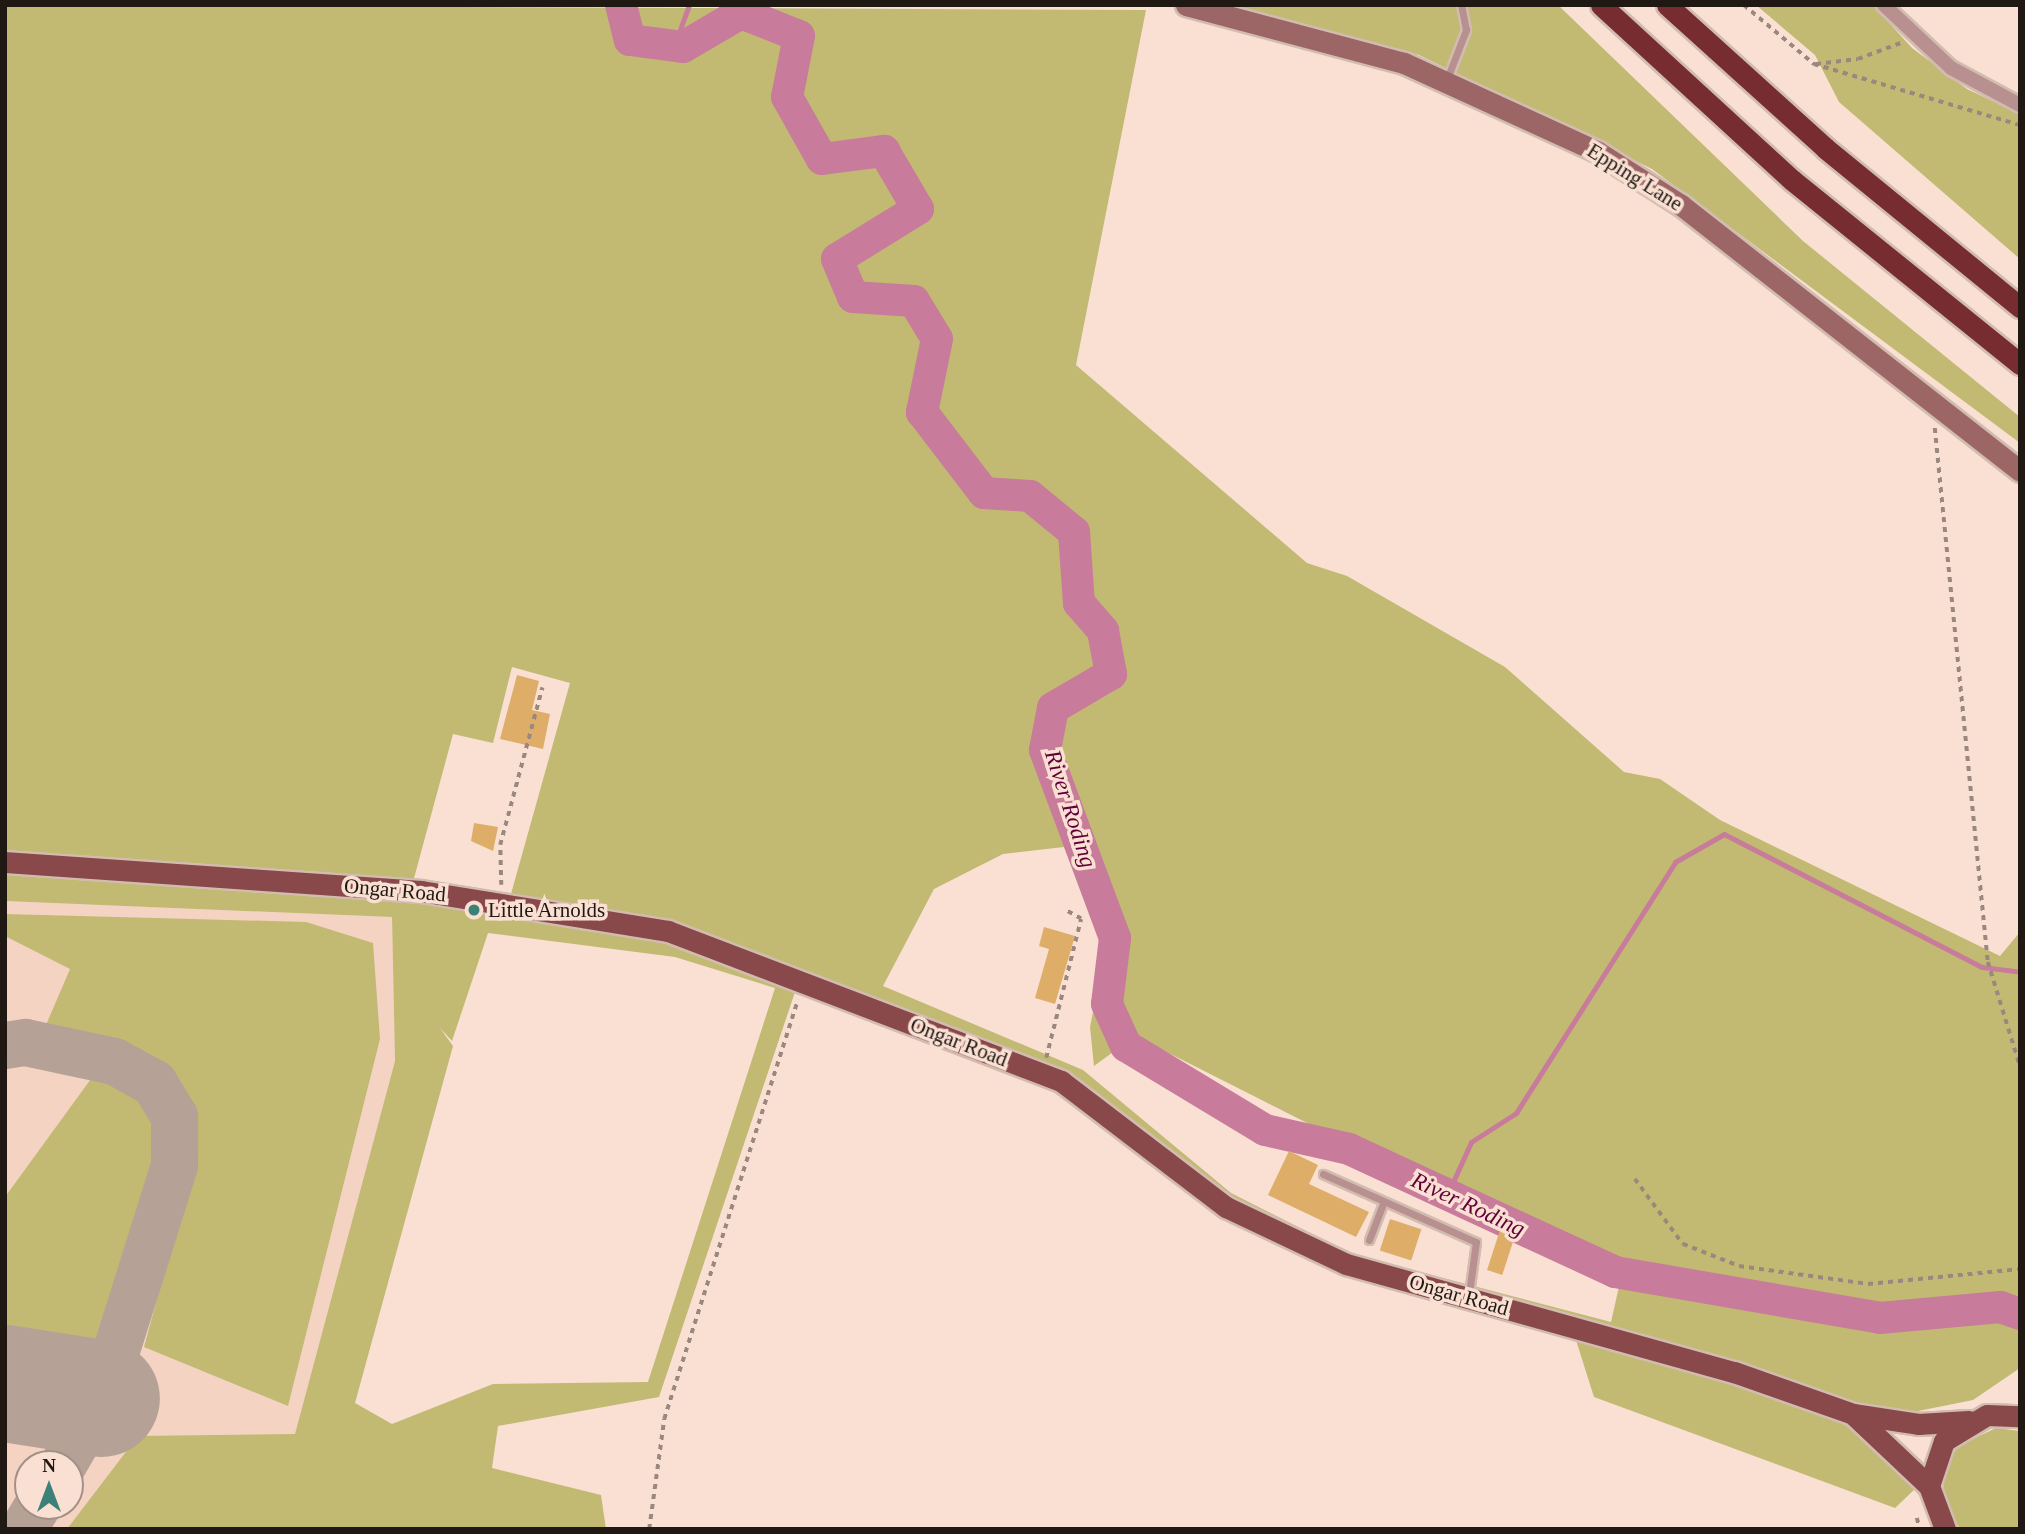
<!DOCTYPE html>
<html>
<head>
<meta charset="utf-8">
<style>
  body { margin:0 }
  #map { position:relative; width:2025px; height:1534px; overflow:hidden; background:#f9e0d3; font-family:"Times New Roman",serif }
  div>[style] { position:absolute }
  .built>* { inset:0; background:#f4d3c3 }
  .green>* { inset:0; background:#c2b973 }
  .stream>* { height:5px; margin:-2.5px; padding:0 2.5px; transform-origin:2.5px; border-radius:2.5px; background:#c87b9b }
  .river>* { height:32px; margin:-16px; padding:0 16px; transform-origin:16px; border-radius:16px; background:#c87b9b }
  .taxiway>* { height:47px; margin:-23.5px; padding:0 23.5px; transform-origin:23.5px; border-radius:23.5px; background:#b5a196 }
  .runway>* { height:117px; margin:-58.5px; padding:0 58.5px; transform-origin:58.5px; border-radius:58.5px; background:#b5a196 }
  .building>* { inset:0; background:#dead68; transform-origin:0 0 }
  .path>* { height:3.5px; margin-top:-1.75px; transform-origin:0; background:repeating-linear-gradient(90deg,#9a887f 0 5px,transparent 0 10px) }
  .roads { filter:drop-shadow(2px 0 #d2bcb0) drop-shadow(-2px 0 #d2bcb0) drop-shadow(0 2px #d2bcb0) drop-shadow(0 -2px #d2bcb0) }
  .lane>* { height:7px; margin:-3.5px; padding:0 3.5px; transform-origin:3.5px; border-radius:3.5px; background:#b7908f }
  .street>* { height:14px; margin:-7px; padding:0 7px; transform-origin:7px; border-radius:7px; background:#b7908f }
  .secondary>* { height:21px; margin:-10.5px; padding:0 10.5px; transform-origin:10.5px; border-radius:10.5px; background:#9d6666 }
  .primary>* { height:21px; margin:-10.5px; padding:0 10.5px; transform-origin:10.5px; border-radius:10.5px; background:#894849 }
  .highway>* { height:21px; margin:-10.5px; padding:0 10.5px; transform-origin:10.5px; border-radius:10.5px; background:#772d30 }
  .dots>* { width:19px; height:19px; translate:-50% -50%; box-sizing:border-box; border:4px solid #f9e0d3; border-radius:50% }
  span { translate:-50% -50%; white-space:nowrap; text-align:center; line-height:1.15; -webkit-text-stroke:7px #f9e0d3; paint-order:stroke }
  .street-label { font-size:21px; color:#201813 }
  .poi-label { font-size:21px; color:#201813 }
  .left { translate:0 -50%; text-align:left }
  .water-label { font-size:23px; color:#62003a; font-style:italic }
  .frame { position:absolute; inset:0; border:7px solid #201813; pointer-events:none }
  .north { position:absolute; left:14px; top:1450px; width:70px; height:70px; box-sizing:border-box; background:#f9e0d3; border:2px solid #a29086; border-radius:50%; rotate:0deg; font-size:19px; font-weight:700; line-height:28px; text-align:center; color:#201813 }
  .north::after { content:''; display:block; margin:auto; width:24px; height:32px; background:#3c8177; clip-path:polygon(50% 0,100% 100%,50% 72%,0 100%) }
</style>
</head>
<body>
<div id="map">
  <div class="built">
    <i style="clip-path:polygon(evenodd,5px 901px,392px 917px,395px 1061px,295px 1435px,137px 1438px,67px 1529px,5px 1529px,5px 901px,28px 1464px,70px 1464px,70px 1506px,28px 1506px,28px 1464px)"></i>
  </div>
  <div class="green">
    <i style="clip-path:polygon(evenodd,5px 5px,1146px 10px,1076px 365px,1307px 563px,1347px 576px,1505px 667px,1624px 772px,1660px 779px,1720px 820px,2000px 956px,2020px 932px,2020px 1368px,1973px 1400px,1908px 1413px,1878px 1406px,1865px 1423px,1830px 1417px,1855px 1429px,1916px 1488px,1895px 1508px,1594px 1397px,1575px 1337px,1347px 1272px,1056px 1089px,796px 989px,659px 1397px,498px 1426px,492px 1468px,601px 1495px,606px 1529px,67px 1529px,138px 1436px,295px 1434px,395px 1061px,392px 917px,5px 901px,5px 5px,512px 667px,570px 683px,511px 894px,413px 882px,453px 734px,493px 743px,512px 667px,5px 5px,1064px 847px,1108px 938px,1090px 1027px,1094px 1066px,1135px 1036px,1321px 1130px,1550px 1233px,1625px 1260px,1611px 1322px,1352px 1254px,1231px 1193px,1083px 1070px,883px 986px,934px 889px,1003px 854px,1064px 847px,5px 5px,488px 933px,675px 957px,775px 988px,648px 1382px,493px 1384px,392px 1424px,355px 1403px,453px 1046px,440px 1028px,452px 1041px,488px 933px)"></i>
    <i style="clip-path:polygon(1230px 5px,1558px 5px,1803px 241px,2020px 417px,2020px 443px,1652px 169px,1419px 55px)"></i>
    <i style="clip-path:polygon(1756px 5px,1873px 5px,1912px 48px,1967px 89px,2020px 114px,2020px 259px,1839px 102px,1815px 55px)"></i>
    <i style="clip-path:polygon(5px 914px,306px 922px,373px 943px,380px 1039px,288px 1406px,144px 1347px,189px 1182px,194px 1132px,179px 1089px,139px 1053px,88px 1036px,43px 1032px,70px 969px,5px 936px)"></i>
    <i style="clip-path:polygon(96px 1072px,130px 1083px,153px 1103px,165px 1144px,165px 1166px,107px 1345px,5px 1329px,5px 1197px)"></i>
    <i style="clip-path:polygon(1996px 1428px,2020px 1431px,2020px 1529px,1960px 1529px,1943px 1500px,1944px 1471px,1958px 1446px)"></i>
  </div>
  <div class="stream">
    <i style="left:674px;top:46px;width:44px;rotate:-69.9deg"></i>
    <i style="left:1447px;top:1195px;width:58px;rotate:-65.6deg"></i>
    <i style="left:1471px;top:1142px;width:54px;rotate:-32.8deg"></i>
    <i style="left:1516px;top:1113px;width:297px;rotate:-57.6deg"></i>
    <i style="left:1675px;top:862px;width:56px;rotate:-29.7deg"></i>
    <i style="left:1724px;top:834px;width:290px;rotate:27.3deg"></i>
    <i style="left:1982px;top:967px;width:38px;rotate:7deg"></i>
  </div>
  <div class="river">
    <i style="left:621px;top:5px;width:36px;rotate:76deg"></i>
    <i style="left:630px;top:40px;width:53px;rotate:7.5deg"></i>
    <i style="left:683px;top:47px;width:67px;rotate:-30.4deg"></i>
    <i style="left:741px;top:13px;width:62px;rotate:21.6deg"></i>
    <i style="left:799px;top:36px;width:62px;rotate:101.1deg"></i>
    <i style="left:787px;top:97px;width:71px;rotate:60.6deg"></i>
    <i style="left:822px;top:159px;width:63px;rotate:-7.4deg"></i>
    <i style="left:884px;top:151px;width:67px;rotate:59.6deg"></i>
    <i style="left:918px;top:209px;width:95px;rotate:148.3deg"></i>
    <i style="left:837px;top:259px;width:41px;rotate:67.2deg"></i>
    <i style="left:853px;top:297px;width:61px;rotate:3.8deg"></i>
    <i style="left:914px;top:301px;width:44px;rotate:58.8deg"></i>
    <i style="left:937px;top:339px;width:75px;rotate:101.6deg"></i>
    <i style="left:922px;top:412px;width:102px;rotate:52.6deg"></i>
    <i style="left:984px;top:493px;width:46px;rotate:3.7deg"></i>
    <i style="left:1030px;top:496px;width:57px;rotate:39.3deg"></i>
    <i style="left:1074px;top:532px;width:71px;rotate:86deg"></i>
    <i style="left:1079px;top:603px;width:37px;rotate:49deg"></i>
    <i style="left:1103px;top:631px;width:44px;rotate:79.5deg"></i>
    <i style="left:1111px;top:674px;width:67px;rotate:149.6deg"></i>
    <i style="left:1053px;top:708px;width:43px;rotate:100.8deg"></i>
    <i style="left:1045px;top:750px;width:201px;rotate:69.6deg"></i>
    <i style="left:1115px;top:938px;width:66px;rotate:96.9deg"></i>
    <i style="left:1107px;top:1004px;width:46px;rotate:65.7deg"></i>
    <i style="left:1126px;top:1046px;width:162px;rotate:31.1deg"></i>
    <i style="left:1265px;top:1130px;width:86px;rotate:12.7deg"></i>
    <i style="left:1349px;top:1149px;width:293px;rotate:24.8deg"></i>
    <i style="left:1615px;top:1272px;width:269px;rotate:9.8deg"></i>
    <i style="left:1880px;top:1318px;width:121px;rotate:-5.2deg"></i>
    <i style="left:2000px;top:1307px;width:21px;rotate:19deg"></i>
  </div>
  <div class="taxiway">
    <i style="left:5px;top:1045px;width:20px;rotate:-9deg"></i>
    <i style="left:25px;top:1042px;width:91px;rotate:12.1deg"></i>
    <i style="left:114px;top:1061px;width:46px;rotate:28.8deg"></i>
    <i style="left:154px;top:1083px;width:39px;rotate:59deg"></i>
    <i style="left:174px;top:1116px;width:49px;rotate:90deg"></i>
    <i style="left:174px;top:1165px;width:244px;rotate:107.4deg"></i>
    <i style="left:101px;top:1398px;width:76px;rotate:119.9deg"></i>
    <i style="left:23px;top:1529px;width:27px;rotate:-59deg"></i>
  </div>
  <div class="runway">
    <i style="left:5px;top:1383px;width:97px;rotate:8.9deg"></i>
  </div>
  <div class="building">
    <i style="clip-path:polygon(517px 675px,539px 681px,532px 710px,550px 714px,543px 749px,500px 739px)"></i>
    <i style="clip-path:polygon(474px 823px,498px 827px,493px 851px,471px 841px)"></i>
    <i style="clip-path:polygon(1044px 927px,1075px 936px,1055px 1004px,1035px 998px,1049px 949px,1039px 946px)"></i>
    <i style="clip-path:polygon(1289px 1151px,1318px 1165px,1309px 1184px,1369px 1212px,1356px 1237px,1268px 1195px)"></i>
    <i style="left:1390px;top:1219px;width:33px;height:33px;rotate:18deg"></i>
    <i style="left:1500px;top:1230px;width:16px;height:42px;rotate:18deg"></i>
  </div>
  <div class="path">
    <i style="left:1744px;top:5px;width:92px;rotate:40.1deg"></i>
    <i style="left:1814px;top:64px;width:215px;rotate:16.5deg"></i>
    <i style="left:1816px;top:64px;width:42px;rotate:-6.8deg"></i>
    <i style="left:1858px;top:59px;width:48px;rotate:-20.7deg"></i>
    <i style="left:1935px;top:428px;width:537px;rotate:84.33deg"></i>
    <i style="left:1988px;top:962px;width:109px;rotate:72.9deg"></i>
    <i style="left:501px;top:885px;width:40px;rotate:-91.4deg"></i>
    <i style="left:500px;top:845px;width:163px;rotate:-75deg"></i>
    <i style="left:1046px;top:1058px;width:143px;rotate:-75.9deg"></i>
    <i style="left:1081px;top:919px;width:18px;rotate:-151deg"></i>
    <i style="left:1635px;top:1179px;width:81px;rotate:53.6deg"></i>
    <i style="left:1683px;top:1244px;width:60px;rotate:21.4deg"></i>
    <i style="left:1739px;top:1266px;width:130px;rotate:7.9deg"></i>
    <i style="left:1868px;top:1284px;width:153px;rotate:-5.6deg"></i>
    <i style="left:1917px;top:1518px;width:11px;rotate:75deg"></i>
    <i style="left:649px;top:1529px;width:111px;rotate:-82.2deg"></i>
    <i style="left:664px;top:1419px;width:440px;rotate:-72.3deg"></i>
  </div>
  <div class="roads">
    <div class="lane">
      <i style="left:1447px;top:79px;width:53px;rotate:-68.8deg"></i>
      <i style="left:1466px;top:30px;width:25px;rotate:-101deg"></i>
      <i style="left:1323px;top:1174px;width:167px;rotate:24deg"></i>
      <i style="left:1476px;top:1242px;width:52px;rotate:97.7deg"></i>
      <i style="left:1369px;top:1240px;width:40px;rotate:-69deg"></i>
    </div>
    <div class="street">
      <i style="left:1884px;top:5px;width:92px;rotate:43.2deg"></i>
      <i style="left:1951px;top:68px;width:78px;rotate:28.2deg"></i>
    </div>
    <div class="secondary">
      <i style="left:1186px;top:5px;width:226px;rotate:14.9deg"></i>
      <i style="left:1404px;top:63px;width:213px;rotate:24.6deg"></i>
      <i style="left:1598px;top:152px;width:98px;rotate:32.6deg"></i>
      <i style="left:1681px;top:205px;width:431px;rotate:38.1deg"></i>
    </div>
    <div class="primary">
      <i style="left:5px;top:862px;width:417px;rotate:4deg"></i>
      <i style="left:421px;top:891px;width:250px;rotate:9.2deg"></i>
      <i style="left:668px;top:931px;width:421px;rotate:20.9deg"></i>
      <i style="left:1061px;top:1081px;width:208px;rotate:37.4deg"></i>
      <i style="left:1226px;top:1207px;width:133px;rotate:25.4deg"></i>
      <i style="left:1346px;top:1264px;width:403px;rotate:15.6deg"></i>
      <i style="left:1734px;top:1372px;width:126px;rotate:19.4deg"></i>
      <i style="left:1853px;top:1414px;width:66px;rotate:8.7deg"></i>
      <i style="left:1918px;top:1424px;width:51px;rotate:-3.4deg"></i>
      <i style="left:1855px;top:1416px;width:102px;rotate:43.4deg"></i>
      <i style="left:1945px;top:1529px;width:46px;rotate:-110.4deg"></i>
      <i style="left:1929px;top:1486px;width:47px;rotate:-71.6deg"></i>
      <i style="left:1944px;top:1441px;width:50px;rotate:-31.2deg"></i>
      <i style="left:1987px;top:1415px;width:33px;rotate:2deg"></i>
    </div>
    <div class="highway">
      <i style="left:1601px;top:5px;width:259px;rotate:42.5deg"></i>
      <i style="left:1792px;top:180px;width:293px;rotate:38.9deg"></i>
      <i style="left:1667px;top:5px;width:213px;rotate:42.1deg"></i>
      <i style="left:1825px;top:148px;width:252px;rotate:39.2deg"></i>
    </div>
  </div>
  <div class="dots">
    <i style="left:474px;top:910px;background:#3c8177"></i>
  </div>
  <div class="street-label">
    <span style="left:1635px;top:177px;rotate:32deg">Epping Lane</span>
    <span style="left:395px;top:890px;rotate:5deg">Ongar Road</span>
    <span style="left:959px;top:1042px;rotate:21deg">Ongar Road</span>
    <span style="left:1459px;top:1295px;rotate:16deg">Ongar Road</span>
  </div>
  <div class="poi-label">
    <span class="left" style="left:488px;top:910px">Little Arnolds</span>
  </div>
  <div class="water-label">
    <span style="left:1070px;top:809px;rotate:72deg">River Roding</span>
    <span style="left:1468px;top:1205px;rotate:25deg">River Roding</span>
  </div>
  <div class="frame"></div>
  <div class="north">N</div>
</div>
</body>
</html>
